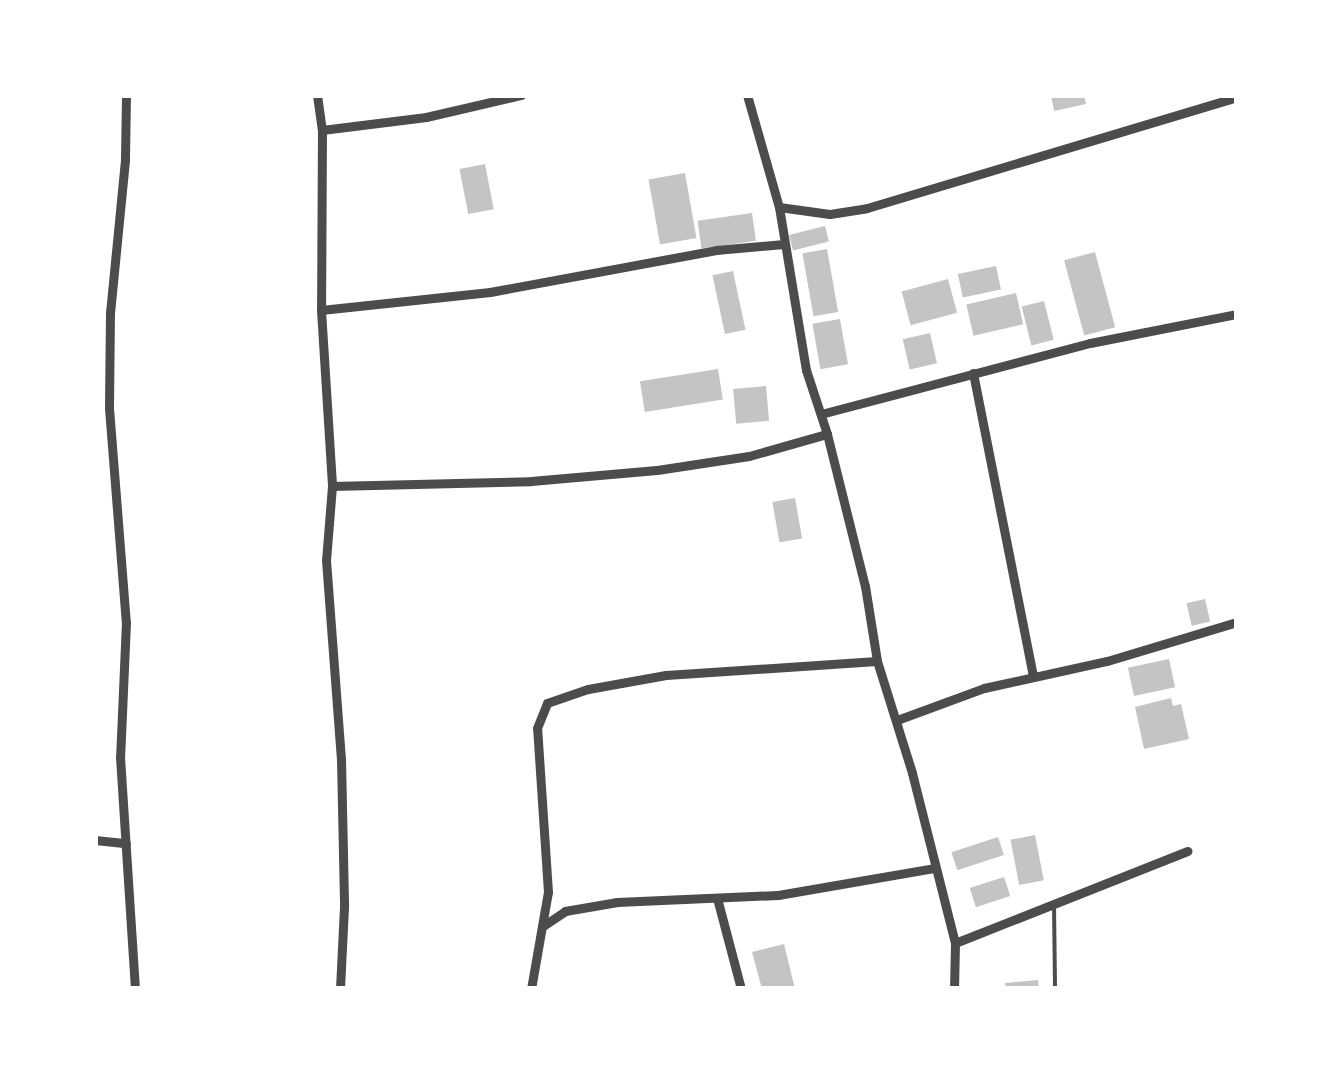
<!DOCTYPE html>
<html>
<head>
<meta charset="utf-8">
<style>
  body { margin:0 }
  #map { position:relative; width:1332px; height:1084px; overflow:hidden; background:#fff; font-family:Figtree,sans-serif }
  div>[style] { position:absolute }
  .building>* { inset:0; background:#c4c4c4; transform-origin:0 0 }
  .service>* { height:4px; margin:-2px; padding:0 2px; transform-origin:2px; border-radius:2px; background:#4c4c4c }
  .minor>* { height:9px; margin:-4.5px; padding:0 4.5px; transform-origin:4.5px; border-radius:4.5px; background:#4c4c4c }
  span { translate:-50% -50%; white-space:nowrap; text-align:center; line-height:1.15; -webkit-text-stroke:9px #fff; paint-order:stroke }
  .frame { position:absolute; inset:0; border:98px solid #fff; pointer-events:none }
</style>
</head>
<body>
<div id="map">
  <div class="building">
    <i style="clip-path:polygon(1051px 95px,1084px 95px,1086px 104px,1054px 111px)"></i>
    <i style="left:485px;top:164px;width:46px;height:26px;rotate:79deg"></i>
    <i style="left:685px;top:173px;width:66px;height:37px;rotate:80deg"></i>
    <i style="left:752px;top:213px;width:28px;height:55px;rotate:82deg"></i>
    <i style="left:825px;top:226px;width:16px;height:37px;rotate:76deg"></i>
    <i style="left:827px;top:249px;width:64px;height:25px;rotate:80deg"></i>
    <i style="left:1095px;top:252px;width:78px;height:32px;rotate:75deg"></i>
    <i style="left:996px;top:266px;width:24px;height:39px;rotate:78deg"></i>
    <i style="left:733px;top:271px;width:60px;height:21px;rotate:78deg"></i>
    <i style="left:948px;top:279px;width:35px;height:48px;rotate:75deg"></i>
    <i style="left:1016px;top:293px;width:32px;height:51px;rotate:77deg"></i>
    <i style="left:1044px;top:301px;width:40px;height:23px;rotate:76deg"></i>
    <i style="left:840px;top:319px;width:46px;height:28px;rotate:80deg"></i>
    <i style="left:930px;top:333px;width:31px;height:28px;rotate:77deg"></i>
    <i style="left:718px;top:369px;width:31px;height:79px;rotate:81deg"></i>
    <i style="left:766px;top:386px;width:35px;height:33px;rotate:85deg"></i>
    <i style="left:795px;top:498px;width:41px;height:23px;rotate:80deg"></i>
    <i style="left:1205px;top:599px;width:23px;height:19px;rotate:77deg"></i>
    <i style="left:1169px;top:659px;width:29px;height:42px;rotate:78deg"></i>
    <i style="clip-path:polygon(1171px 698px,1173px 706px,1181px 704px,1189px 739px,1144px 749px,1135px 707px)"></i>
    <i style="left:1035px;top:835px;width:46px;height:25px;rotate:79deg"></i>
    <i style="left:998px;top:837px;width:19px;height:49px;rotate:72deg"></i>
    <i style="left:1004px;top:877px;width:20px;height:36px;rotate:72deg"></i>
    <i style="clip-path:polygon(784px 944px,795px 989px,762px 989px,752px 952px)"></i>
    <i style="clip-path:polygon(1038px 980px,1039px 989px,1006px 989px,1005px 983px)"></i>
  </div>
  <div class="service">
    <i style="left:1054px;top:904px;width:85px;rotate:89.3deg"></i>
  </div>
  <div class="minor">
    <i style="left:126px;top:95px;width:65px;rotate:90.9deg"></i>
    <i style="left:125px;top:160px;width:153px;rotate:95.6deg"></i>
    <i style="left:110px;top:312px;width:96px;rotate:90.6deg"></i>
    <i style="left:109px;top:408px;width:215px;rotate:85.5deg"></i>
    <i style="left:126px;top:622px;width:135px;rotate:92.5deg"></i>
    <i style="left:120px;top:757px;width:232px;rotate:86.3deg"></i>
    <i style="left:317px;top:95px;width:35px;rotate:82deg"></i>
    <i style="left:322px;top:130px;width:180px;rotate:90.3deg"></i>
    <i style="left:321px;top:310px;width:176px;rotate:86.4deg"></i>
    <i style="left:332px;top:486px;width:74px;rotate:94.6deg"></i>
    <i style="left:326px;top:560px;width:200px;rotate:85.7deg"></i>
    <i style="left:341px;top:759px;width:148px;rotate:88.8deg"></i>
    <i style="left:344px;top:907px;width:82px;rotate:92.8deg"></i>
    <i style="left:747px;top:95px;width:116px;rotate:74.1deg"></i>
    <i style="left:779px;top:207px;width:165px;rotate:80.6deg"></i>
    <i style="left:806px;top:370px;width:67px;rotate:71.8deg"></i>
    <i style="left:827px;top:434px;width:157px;rotate:76deg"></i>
    <i style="left:865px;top:586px;width:76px;rotate:80.9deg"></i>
    <i style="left:877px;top:661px;width:117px;rotate:72.6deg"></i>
    <i style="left:912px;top:773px;width:175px;rotate:75.8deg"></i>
    <i style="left:955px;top:943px;width:46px;rotate:91.2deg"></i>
    <i style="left:322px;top:130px;width:105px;rotate:-7.1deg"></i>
    <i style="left:426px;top:117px;width:98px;rotate:-13deg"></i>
    <i style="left:779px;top:207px;width:51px;rotate:7.8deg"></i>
    <i style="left:830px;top:214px;width:37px;rotate:-9deg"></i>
    <i style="left:867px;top:208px;width:386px;rotate:-16.7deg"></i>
    <i style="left:321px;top:310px;width:170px;rotate:-6.1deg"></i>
    <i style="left:490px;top:292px;width:230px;rotate:-10.5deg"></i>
    <i style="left:716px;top:250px;width:68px;rotate:-5deg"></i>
    <i style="left:973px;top:373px;width:309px;rotate:78.8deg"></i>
    <i style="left:821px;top:414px;width:278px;rotate:-14.8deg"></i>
    <i style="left:1090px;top:343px;width:150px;rotate:-11.2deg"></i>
    <i style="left:332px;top:486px;width:199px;rotate:-1.4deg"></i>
    <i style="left:531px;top:481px;width:126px;rotate:-5deg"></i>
    <i style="left:657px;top:470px;width:93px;rotate:-8.7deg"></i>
    <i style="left:749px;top:456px;width:81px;rotate:-15.8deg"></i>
    <i style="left:897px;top:720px;width:93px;rotate:-20.2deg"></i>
    <i style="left:984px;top:688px;width:126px;rotate:-12.4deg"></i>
    <i style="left:1107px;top:661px;width:136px;rotate:-16.7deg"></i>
    <i style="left:95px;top:840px;width:31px;rotate:6deg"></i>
    <i style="left:717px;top:898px;width:94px;rotate:75.2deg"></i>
    <i style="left:543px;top:926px;width:27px;rotate:-34deg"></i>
    <i style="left:565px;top:911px;width:53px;rotate:-9.8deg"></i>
    <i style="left:617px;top:902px;width:161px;rotate:-2.5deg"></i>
    <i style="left:778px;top:895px;width:158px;rotate:-9.8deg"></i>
    <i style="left:955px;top:943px;width:250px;rotate:-21.6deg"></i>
    <i style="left:531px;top:989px;width:98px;rotate:-80.1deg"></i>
    <i style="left:548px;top:892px;width:164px;rotate:-93.8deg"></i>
    <i style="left:537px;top:728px;width:27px;rotate:-68deg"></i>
    <i style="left:547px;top:703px;width:43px;rotate:-18.9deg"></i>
    <i style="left:588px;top:689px;width:79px;rotate:-10.2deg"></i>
    <i style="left:666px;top:675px;width:211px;rotate:-3.8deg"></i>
  </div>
  <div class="frame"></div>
</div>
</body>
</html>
